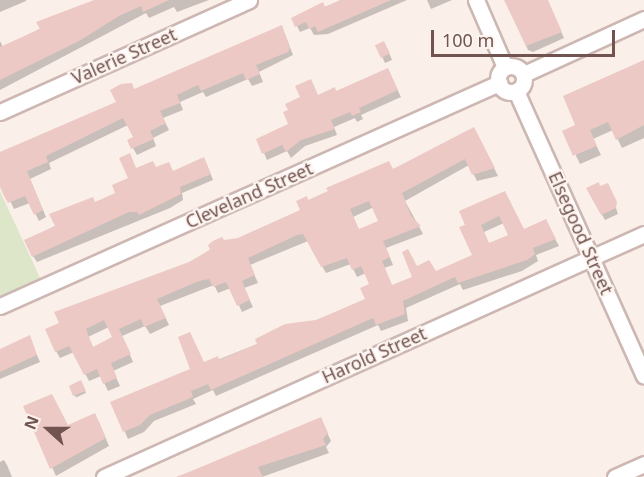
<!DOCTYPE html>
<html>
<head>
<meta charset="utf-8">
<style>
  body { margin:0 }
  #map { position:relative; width:644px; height:477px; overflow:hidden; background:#faefe9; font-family:"Noto Sans",sans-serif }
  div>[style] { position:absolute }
  .green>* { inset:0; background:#dde6c9 }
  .shadow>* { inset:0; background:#0003; transform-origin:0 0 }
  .building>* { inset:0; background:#ecc9c4; transform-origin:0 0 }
  .roads { filter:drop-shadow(2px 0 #cdb7b3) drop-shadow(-2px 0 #cdb7b3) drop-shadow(0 2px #cdb7b3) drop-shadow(0 -2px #cdb7b3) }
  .minor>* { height:15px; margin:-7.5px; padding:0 7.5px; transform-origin:7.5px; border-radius:7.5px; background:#fff }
  .minor>.ring { margin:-7.5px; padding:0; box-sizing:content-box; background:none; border:15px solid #fff; border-radius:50% }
  span { translate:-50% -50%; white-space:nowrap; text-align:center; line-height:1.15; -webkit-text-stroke:4.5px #fdf4ef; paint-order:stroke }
  .street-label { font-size:18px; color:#715350 }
  .north { position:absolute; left:18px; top:399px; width:60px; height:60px; -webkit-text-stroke:4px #fdf4ef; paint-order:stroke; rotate:291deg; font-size:16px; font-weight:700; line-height:24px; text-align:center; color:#715350 }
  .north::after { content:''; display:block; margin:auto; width:21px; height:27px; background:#715350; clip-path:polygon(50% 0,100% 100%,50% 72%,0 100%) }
  .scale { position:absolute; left:431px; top:30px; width:184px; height:27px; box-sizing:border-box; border:3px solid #715350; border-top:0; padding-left:8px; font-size:18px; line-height:21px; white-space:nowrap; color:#715350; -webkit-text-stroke:4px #fdf4ef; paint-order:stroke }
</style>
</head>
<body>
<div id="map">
  <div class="green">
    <i style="clip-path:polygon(0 191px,41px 280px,0 298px)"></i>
  </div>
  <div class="shadow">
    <i style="clip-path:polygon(0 0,26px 0,26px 1px,0 12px)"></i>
    <i style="clip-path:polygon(98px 0,209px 0,177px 12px,174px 7px,149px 18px,146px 13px,0 90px,0 41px,3px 47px)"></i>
    <i style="clip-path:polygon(344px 0,407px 0,328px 34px,314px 35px,310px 28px,300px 32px,293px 18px)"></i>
    <i style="clip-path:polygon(427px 0,452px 0,431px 9px)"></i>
    <i style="clip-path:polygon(505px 0,547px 0,564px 38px,533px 52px,528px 50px)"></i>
    <i style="clip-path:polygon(285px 34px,293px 55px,259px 72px,263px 82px,252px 86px,248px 79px,206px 97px,203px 92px,180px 102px,183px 110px,163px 118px,169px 130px,153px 138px,156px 146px,137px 155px,129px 141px,135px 138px,128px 125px,49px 163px,51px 169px,30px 179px,46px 217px,39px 221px,30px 203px,14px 209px,0 180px,0 154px,118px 103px,135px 90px)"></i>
    <i style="clip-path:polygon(377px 46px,387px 48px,392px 60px,385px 63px)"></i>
    <i style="clip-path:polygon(644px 62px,644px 138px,622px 148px,613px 130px,593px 139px,601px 155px,580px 164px,564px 131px,577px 126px)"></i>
    <i style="clip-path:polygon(391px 77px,401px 97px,361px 115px,363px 119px,357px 122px,355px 118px,334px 127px,337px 135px,305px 146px,291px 158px,287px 151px,267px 160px,264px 153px,318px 96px)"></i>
    <i style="clip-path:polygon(evenodd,478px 136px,498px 176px,477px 181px,469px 165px,405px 201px,423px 234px,386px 248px,393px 265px,384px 268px,392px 286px,414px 278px,417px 267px,436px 272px,474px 255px,461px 228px,504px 193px,523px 230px,549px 228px,559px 246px,536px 255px,538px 261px,522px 271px,463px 290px,460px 284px,406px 308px,408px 321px,381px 331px,378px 325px,216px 396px,213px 390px,193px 399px,196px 404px,154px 421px,144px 432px,128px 439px,112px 402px,367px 300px,371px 285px,366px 273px,357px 277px,351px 264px,326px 273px,308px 241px,250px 265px,258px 283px,244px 288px,253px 307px,242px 312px,231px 288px,218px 293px,214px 285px,160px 306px,169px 325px,150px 334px,145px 326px,122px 336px,133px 362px,113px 371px,120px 386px,108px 391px,101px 376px,89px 381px,74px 352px,60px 358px,56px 351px,47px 330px,190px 263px,223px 241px,238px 239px,302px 211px,308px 202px,478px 136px,374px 207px,380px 222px,359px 231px,353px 217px,374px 207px,478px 136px,504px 223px,510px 236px,489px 244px,484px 232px,504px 223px,478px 136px,109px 327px,114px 338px,94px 349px,88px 337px,109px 327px)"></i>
    <i style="clip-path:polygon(207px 165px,213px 180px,182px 193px,183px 200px,170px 208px,37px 262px,33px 256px,26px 241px,117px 194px,136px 170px,173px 172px)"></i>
    <i style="clip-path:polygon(588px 189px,610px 190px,618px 214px,605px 220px)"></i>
    <i style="clip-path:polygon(29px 337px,40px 362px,0 379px,0 351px)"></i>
    <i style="left:81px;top:382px;width:12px;height:11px;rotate:66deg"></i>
    <i style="clip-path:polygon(25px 407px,68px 427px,99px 422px,109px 446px,56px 476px)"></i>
    <i style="clip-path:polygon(324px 426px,331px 441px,326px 447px,329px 453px,262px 477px,176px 477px)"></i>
    <i style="clip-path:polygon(4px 460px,7px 465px,12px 477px,0 477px,0 462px)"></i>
  </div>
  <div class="building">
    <i style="clip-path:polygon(94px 0,169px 0,143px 12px,141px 6px,119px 16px,79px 41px,0 80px,0 47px,40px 29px,36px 22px)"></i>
    <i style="clip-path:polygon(340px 0,391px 0,318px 32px,315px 26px,309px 29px,306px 22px,295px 27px,291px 18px,323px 2px,325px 7px)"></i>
    <i style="clip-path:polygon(504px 0,548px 0,562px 32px,526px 46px)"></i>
    <i style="clip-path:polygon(282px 25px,290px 48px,288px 52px,256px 65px,260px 74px,246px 80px,243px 73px,201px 91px,198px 85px,177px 95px,180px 103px,160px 111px,166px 123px,150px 131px,154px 139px,131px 149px,127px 140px,133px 137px,123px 118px,46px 156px,48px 162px,27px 171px,43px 210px,34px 215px,25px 196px,8px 203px,4px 196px,0 187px,0 152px,116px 102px,110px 90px,121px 84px,132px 83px,134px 89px)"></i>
    <i style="left:384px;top:41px;width:14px;height:10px;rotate:65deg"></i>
    <i style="clip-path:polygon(644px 60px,644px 125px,616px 140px,608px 122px,590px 130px,597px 146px,573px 156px,562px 131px,575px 125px,563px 96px)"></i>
    <i style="clip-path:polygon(388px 68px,398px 90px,359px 108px,361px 112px,352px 116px,350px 112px,331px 120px,335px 129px,301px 140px,286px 152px,282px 145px,262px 154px,256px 139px,288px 124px,283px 112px,288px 110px,285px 104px,300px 97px,295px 86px,311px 79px,318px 95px,335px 87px,336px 91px)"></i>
    <i style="clip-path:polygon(evenodd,474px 127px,495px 168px,472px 175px,465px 159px,402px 193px,411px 216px,421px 226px,383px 241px,390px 257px,382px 261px,392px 285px,412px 277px,402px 252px,408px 249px,417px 266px,429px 260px,436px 271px,472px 255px,459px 227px,465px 225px,459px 211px,505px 191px,524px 229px,546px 219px,556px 239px,533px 248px,535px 254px,527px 260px,458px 283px,455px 277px,403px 301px,405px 314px,376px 325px,373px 318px,211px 390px,208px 384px,191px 391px,193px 397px,150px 415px,140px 425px,123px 432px,110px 402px,190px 369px,178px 337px,190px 332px,204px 362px,218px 356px,219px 360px,257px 344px,255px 339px,285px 324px,316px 320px,365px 299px,360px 288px,369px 284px,361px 266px,352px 270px,347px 258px,321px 267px,303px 234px,297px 235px,248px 258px,255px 275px,242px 281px,250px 300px,237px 306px,226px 282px,213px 287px,209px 279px,199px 281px,157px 299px,166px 318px,144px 327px,141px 319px,119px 329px,131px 354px,111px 363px,117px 378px,103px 384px,97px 369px,84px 375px,69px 346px,55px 352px,45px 329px,59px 323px,54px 312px,189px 262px,210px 250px,208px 245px,213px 241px,222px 237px,224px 240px,238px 238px,300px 210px,296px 201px,307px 196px,308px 200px,328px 191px,326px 188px,389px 161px,393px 169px,474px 127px,369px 201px,378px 221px,359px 229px,350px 209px,369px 201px,474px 127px,499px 216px,508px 235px,489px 243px,481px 225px,499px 216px,474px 127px,104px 320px,112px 337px,93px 347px,86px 329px,104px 320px)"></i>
    <i style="clip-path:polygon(130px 153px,136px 168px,153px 161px,156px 167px,169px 162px,173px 171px,204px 157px,211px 174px,180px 187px,181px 194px,139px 215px,137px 212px,129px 212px,32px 257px,24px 240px,55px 226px,49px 214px,93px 197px,95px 202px,115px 193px,112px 185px,128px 178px,119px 158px)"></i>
    <i style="clip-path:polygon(599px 182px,600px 186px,608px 183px,617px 202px,616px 208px,601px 215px,586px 188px)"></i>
    <i style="clip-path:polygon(30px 335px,37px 355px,0 372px,0 349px)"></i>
    <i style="clip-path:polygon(81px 380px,86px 391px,73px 396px,69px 386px)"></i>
    <i style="clip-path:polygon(52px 394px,68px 425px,95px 413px,106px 438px,50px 469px,23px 406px)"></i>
    <i style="clip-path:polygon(321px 417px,328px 433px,323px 439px,326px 445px,258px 467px,263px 477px,177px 477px)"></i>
  </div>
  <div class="roads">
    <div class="minor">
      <i style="left:476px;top:0;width:73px;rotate:66.6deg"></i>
      <i class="ring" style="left:498px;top:66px;width:11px;height:11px"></i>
      <i style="left:524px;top:74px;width:132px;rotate:-24.6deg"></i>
      <i style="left:516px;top:91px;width:312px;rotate:65.8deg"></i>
      <i style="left:0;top:112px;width:273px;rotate:-24.2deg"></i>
      <i style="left:0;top:306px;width:547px;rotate:-24.08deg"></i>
      <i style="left:104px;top:477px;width:592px;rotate:-24.23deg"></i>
      <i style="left:615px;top:477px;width:32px;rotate:-24deg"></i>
    </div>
  </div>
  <div class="street-label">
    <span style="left:124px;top:56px;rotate:-24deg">Valerie Street</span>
    <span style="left:249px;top:195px;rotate:-24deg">Cleveland Street</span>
    <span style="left:581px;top:233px;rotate:66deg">Elsegood Street</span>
    <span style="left:374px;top:355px;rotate:-24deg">Harold Street</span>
  </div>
  <div class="north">N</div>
  <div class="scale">100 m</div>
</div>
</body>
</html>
